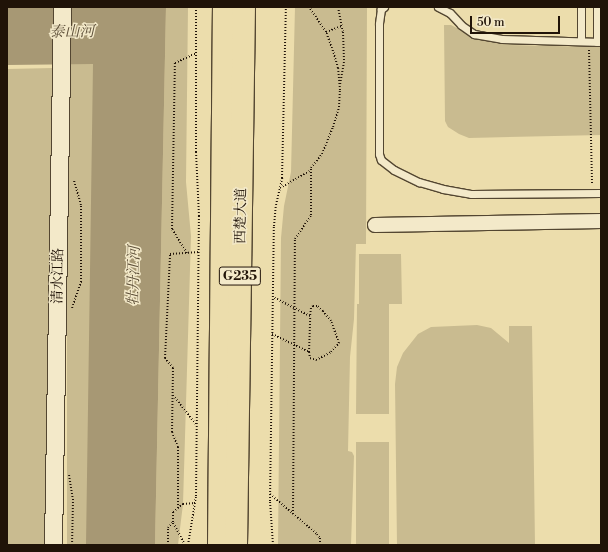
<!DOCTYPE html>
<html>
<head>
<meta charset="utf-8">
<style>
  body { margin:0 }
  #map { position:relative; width:608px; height:552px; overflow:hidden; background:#ecddac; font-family:"Libre Bodoni","Noto Serif SC",serif }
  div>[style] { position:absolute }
  .green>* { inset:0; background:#c9bb90; transform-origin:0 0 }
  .water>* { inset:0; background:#a79874 }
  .path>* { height:2px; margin-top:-1px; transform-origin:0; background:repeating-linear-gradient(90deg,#201308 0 1px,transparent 0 3px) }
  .roads { filter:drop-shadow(1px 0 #534631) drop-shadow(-1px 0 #534631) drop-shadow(0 1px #534631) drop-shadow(0 -1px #534631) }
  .service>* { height:7px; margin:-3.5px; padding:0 3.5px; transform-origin:3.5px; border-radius:3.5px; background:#f3e9c9 }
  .minor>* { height:14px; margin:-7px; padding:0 7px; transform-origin:7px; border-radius:7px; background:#f3e9c9 }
  .tertiary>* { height:17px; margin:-8.5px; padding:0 8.5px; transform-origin:8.5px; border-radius:8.5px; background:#f3e9c9 }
  .trunk>* { height:22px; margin:-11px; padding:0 11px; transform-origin:11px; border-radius:11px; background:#ecddac }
  span { translate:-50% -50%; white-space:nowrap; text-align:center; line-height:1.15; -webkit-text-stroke:3px #f3e9c9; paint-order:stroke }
  .shield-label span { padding:1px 3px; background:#f3e9c9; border:1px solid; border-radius:3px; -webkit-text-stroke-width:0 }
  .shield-label { font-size:13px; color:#201308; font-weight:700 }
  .street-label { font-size:14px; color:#201308 }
  .water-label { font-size:15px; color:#5d4f39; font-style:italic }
  .frame { position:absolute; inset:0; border:8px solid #201308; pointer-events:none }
  .scale { position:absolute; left:470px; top:16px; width:90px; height:18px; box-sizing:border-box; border:2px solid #201308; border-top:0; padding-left:5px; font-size:12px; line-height:14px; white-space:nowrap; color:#201308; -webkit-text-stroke:3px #f3e9c9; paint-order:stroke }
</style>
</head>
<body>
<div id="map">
  <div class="green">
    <i style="clip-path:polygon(166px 7px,188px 7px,186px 182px,191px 236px,183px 504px,178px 545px,155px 545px)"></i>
    <i style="clip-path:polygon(295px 7px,367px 7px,366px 244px,356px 244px,354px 319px,350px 357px,348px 451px,352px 452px,354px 456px,351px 545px,278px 545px,281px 238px,284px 206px,291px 172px)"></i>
    <i style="clip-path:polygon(444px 25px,451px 25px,476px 38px,508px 45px,601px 47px,601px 135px,469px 138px,459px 134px,448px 127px,445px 121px)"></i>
    <i style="left:67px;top:64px;width:26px;height:481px"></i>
    <i style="clip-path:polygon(53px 68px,45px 545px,7px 545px,7px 69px)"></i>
    <i style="clip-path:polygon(359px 254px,401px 254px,402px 304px,389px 304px,389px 414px,356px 414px,357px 304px,359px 304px)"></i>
    <i style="clip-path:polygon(477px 325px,491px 328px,509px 343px,509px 326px,532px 326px,535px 545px,397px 545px,395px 384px,397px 367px,403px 353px,418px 334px,431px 327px)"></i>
    <i style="left:356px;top:442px;width:33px;height:103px"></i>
  </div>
  <div class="water">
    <i style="clip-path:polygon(7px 7px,166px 7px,155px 545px,86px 545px,93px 64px,7px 65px)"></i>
  </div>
  <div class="path">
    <i style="left:338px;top:7px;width:25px;rotate:79deg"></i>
    <i style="left:343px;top:32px;width:30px;rotate:88deg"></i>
    <i style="left:344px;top:62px;width:23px;rotate:100deg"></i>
    <i style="left:326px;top:32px;width:17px;rotate:-21deg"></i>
    <i style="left:589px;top:50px;width:134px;rotate:88.7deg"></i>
    <i style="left:280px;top:188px;width:34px;rotate:-30deg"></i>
    <i style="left:187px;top:253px;width:28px;rotate:-122deg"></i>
    <i style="left:172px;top:229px;width:166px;rotate:-89deg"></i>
    <i style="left:175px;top:63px;width:23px;rotate:-25deg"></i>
    <i style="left:72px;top:308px;width:28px;rotate:-71deg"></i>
    <i style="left:81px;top:282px;width:77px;rotate:-90deg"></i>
    <i style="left:81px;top:205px;width:26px;rotate:-106deg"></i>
    <i style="left:272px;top:334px;width:41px;rotate:25.9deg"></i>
    <i style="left:309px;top:352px;width:36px;rotate:-88deg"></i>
    <i style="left:310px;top:316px;width:42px;rotate:-152.8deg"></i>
    <i style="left:309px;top:352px;width:6px;rotate:81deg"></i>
    <i style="left:310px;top:358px;width:6px;rotate:18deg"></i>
    <i style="left:316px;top:360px;width:17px;rotate:-28deg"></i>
    <i style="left:331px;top:352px;width:12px;rotate:-48deg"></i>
    <i style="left:339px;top:343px;width:23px;rotate:-110deg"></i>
    <i style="left:331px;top:321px;width:13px;rotate:-129deg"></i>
    <i style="left:323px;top:311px;width:8px;rotate:-140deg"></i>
    <i style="left:317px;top:306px;width:4px;rotate:180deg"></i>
    <i style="left:313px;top:306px;width:3px;rotate:135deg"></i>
    <i style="left:311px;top:308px;width:8px;rotate:97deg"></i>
    <i style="left:173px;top:395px;width:37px;rotate:52deg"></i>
    <i style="left:69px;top:475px;width:24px;rotate:81deg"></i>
    <i style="left:73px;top:499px;width:46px;rotate:91.2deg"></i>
    <i style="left:270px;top:494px;width:62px;rotate:40.4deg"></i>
    <i style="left:317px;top:534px;width:5px;rotate:53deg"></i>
    <i style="left:320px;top:538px;width:7px;rotate:90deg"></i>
    <i style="left:178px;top:508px;width:61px;rotate:-90deg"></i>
    <i style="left:178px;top:447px;width:16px;rotate:-112deg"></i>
    <i style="left:172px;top:432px;width:64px;rotate:-89.1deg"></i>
    <i style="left:173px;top:368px;width:13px;rotate:-129deg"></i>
    <i style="left:165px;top:358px;width:104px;rotate:-87.2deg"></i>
    <i style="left:170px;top:254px;width:29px;rotate:-4deg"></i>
    <i style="left:293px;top:514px;width:275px;rotate:-89.6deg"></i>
    <i style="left:295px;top:239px;width:29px;rotate:-56deg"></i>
    <i style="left:311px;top:215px;width:47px;rotate:-90deg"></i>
    <i style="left:311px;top:168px;width:18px;rotate:-52deg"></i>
    <i style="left:322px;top:154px;width:29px;rotate:-68deg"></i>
    <i style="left:333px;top:127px;width:21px;rotate:-73deg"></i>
    <i style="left:339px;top:107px;width:17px;rotate:-87deg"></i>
    <i style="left:340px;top:90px;width:22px;rotate:-95deg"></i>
    <i style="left:338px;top:68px;width:18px;rotate:-106deg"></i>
    <i style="left:333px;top:51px;width:20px;rotate:-110deg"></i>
    <i style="left:326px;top:32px;width:30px;rotate:-124deg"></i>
    <i style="left:168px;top:545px;width:17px;rotate:-90deg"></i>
    <i style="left:168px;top:528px;width:8px;rotate:-50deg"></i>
    <i style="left:185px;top:545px;width:26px;rotate:-118deg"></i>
    <i style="left:173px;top:522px;width:10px;rotate:-90deg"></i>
    <i style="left:173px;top:512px;width:13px;rotate:-39deg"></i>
    <i style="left:183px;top:504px;width:12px;rotate:-5deg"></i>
    <i style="left:188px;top:545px;width:50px;rotate:-80.7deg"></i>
    <i style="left:196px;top:496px;width:280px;rotate:-89.4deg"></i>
    <i style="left:199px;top:216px;width:64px;rotate:-92.7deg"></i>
    <i style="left:196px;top:152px;width:145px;rotate:-90deg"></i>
    <i style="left:273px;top:545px;width:44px;rotate:-93.9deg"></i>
    <i style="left:270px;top:501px;width:275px;rotate:-89.2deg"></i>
    <i style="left:274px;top:226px;width:21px;rotate:-85deg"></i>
    <i style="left:276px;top:205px;width:28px;rotate:-77deg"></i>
    <i style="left:282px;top:178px;width:171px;rotate:-88.7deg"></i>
  </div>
  <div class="roads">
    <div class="service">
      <i style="left:384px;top:7px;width:4px;rotate:146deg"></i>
      <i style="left:381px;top:9px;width:15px;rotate:98deg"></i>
      <i style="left:379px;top:24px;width:130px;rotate:90deg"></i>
      <i style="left:379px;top:154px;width:6px;rotate:72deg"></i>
      <i style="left:381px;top:160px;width:16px;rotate:38deg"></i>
      <i style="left:394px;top:170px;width:28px;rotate:26deg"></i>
      <i style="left:419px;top:182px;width:25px;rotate:16deg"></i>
      <i style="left:443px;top:189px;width:28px;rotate:10deg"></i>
      <i style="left:471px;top:194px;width:130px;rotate:-0.4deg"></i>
      <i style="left:438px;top:7px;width:13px;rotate:27deg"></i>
      <i style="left:450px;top:13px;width:16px;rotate:47deg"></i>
      <i style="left:461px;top:25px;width:16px;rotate:35deg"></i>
      <i style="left:474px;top:34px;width:28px;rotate:10deg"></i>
      <i style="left:502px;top:39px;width:99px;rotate:1.7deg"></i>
      <i style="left:581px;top:41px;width:34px;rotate:-90deg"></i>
      <i style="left:597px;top:42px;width:35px;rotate:-90deg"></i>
    </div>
    <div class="minor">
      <i style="left:375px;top:225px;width:226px;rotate:-1deg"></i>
    </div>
    <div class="tertiary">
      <i style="left:53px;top:545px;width:538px;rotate:-89.04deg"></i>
    </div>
    <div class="trunk">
      <i style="left:219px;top:545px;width:538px;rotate:-89.47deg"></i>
      <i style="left:236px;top:545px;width:538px;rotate:-89.15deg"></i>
    </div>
  </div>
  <div class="shield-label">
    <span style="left:240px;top:276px">G235</span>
  </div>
  <div class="street-label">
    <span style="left:241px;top:216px;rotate:-89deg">西楚大道</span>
    <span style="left:58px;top:276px;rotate:-89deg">清水江路</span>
  </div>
  <div class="water-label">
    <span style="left:72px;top:32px;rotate:-1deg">泰山河</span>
    <span style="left:134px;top:276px;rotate:-89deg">牡丹江河</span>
  </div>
  <div class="frame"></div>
  <div class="scale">50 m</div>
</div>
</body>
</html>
